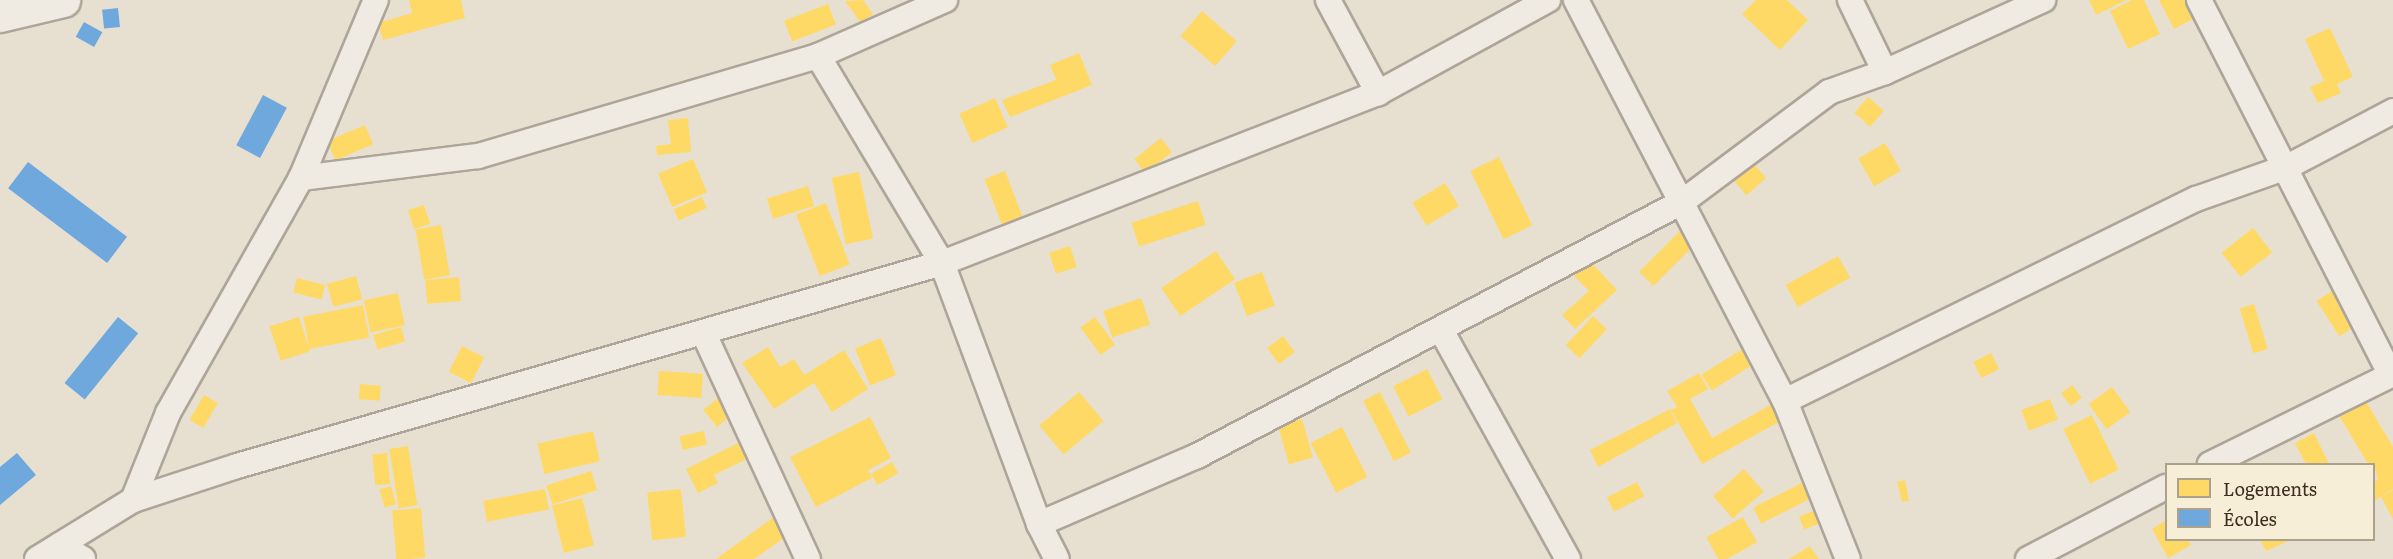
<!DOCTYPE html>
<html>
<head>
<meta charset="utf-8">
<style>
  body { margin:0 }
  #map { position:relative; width:2393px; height:559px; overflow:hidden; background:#e7e0d1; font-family:Literata,serif }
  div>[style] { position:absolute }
  .homes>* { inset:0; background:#ffd966; transform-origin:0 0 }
  .schools>* { inset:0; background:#6fa8dc; transform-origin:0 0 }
  .roads { filter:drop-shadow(2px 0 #ada599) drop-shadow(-2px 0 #ada599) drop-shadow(0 2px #ada599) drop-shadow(0 -2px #ada599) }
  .street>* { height:24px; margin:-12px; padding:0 12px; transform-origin:12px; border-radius:12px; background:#efebe3 }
  .secondary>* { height:33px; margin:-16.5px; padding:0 16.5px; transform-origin:16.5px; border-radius:16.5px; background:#efebe3 }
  span { translate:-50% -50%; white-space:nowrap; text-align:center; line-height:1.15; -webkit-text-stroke:6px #f7eed8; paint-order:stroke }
  .legend { position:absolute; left:2165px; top:463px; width:210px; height:78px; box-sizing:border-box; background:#f7eed8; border:2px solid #ada18e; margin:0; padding:8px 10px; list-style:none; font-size:18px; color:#3d2e20 }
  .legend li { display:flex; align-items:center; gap:12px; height:30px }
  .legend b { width:30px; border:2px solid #ada18e }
</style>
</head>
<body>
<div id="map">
  <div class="homes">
    <i style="clip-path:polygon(409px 0,461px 0,465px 18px,383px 40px,378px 23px,412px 13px)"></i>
    <i style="clip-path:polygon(863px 0,873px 14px,861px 23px,845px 1px)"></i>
    <i style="clip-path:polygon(1756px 0,1787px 0,1808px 20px,1780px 50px,1742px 14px)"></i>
    <i style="clip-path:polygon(2089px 0,2126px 0,2096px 15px)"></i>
    <i style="clip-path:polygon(2132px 0,2144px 0,2160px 34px,2128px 49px,2110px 11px)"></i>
    <i style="clip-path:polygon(2159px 0,2203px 0,2209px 10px,2174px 29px)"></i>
    <i style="left:828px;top:4px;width:22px;height:47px;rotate:69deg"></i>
    <i style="left:1202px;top:11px;width:46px;height:33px;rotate:41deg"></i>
    <i style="clip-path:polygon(2330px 28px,2353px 77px,2337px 84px,2341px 93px,2318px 103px,2310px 87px,2324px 81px,2305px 39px)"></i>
    <i style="clip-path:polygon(1079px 53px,1092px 85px,1010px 117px,1002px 100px,1056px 80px,1050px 65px)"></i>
    <i style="left:1868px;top:97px;width:21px;height:21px;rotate:41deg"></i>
    <i style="left:995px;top:98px;width:32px;height:39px;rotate:66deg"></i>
    <i style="clip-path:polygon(688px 118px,691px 152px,657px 155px,656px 146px,671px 144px,668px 120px)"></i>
    <i style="left:365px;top:125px;width:21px;height:41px;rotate:67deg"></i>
    <i style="left:1161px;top:138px;width:18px;height:34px;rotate:52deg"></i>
    <i style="left:1885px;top:143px;width:32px;height:31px;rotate:60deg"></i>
    <i style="left:1499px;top:157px;width:76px;height:32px;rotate:64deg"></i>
    <i style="left:693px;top:159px;width:36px;height:38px;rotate:67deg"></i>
    <i style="left:1753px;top:163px;width:20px;height:26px;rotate:49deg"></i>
    <i style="left:1005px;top:171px;width:61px;height:22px;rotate:69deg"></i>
    <i style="left:859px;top:172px;width:68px;height:28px;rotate:78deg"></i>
    <i style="left:1445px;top:183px;width:27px;height:38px;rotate:59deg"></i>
    <i style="left:808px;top:186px;width:21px;height:43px;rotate:73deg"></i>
    <i style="left:702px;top:197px;width:12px;height:31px;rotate:66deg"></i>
    <i style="left:1198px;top:201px;width:25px;height:70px;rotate:72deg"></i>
    <i style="left:826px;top:203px;width:66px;height:32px;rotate:69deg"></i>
    <i style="left:424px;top:205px;width:20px;height:17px;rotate:72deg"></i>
    <i style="left:441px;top:225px;width:51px;height:26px;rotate:80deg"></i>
    <i style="left:1683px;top:228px;width:20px;height:62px;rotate:45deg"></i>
    <i style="left:2253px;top:228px;width:31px;height:40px;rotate:52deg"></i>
    <i style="left:1070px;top:246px;width:22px;height:22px;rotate:72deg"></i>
    <i style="left:1216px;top:251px;width:34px;height:66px;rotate:56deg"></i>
    <i style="left:1838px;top:256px;width:25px;height:60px;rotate:61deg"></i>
    <i style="clip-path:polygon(1590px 261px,1617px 290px,1575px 329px,1562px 315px,1589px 291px,1574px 276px)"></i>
    <i style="left:1262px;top:272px;width:36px;height:30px;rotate:69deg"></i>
    <i style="left:356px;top:276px;width:24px;height:30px;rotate:75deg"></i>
    <i style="left:459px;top:277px;width:24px;height:34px;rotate:85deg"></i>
    <i style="left:297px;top:278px;width:29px;height:15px;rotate:14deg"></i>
    <i style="left:2335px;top:289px;width:42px;height:22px;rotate:57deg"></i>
    <i style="left:398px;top:293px;width:33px;height:35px;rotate:78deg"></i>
    <i style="left:1141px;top:298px;width:28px;height:40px;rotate:71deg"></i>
    <i style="left:2254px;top:304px;width:47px;height:15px;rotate:73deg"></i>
    <i style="left:363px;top:305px;width:33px;height:61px;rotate:79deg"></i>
    <i style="left:1593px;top:316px;width:19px;height:40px;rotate:43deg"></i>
    <i style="left:299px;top:317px;width:36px;height:31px;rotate:72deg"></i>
    <i style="left:1095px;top:317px;width:34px;height:18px;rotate:54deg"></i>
    <i style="left:401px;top:327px;width:15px;height:29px;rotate:74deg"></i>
    <i style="left:1283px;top:336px;width:20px;height:20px;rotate:53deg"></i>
    <i style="left:881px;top:338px;width:40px;height:28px;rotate:68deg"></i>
    <i style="left:462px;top:346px;width:25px;height:29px;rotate:27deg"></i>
    <i style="clip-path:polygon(768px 347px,780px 367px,794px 359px,804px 375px,844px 350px,868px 389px,832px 412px,814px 383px,774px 409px,742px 363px)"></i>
    <i style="left:1744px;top:348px;width:19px;height:50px;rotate:58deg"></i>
    <i style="left:1991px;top:353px;width:18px;height:20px;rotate:63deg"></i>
    <i style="left:1427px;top:369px;width:34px;height:38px;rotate:63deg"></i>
    <i style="left:659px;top:371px;width:44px;height:24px;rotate:4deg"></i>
    <i style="clip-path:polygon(1699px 373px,1708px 389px,1690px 399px,1712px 438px,1781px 399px,1790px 416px,1702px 464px,1671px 410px,1677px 407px,1667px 391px)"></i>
    <i style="left:360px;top:384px;width:21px;height:15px;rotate:5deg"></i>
    <i style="left:2072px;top:385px;width:16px;height:14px;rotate:52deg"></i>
    <i style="left:2112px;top:387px;width:31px;height:29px;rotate:54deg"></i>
    <i style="left:1079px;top:392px;width:38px;height:52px;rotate:50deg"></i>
    <i style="left:1380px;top:392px;width:68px;height:19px;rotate:63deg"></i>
    <i style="left:204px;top:395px;width:16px;height:29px;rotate:30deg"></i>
    <i style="left:718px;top:398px;width:22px;height:19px;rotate:51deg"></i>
    <i style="clip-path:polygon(2364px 398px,2393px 447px,2393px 489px,2374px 501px,2374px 482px,2378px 480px,2374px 464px,2368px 464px,2338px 414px)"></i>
    <i style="left:2050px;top:399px;width:22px;height:31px;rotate:69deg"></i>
    <i style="clip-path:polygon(1670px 409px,1677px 423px,1598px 467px,1590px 450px)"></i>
    <i style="left:2092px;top:415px;width:61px;height:32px;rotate:64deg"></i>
    <i style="clip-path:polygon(870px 417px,891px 458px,868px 470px,872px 478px,816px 507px,790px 457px)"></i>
    <i style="left:1302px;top:419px;width:40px;height:25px;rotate:74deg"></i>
    <i style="left:1342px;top:427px;width:56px;height:35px;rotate:63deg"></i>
    <i style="left:593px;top:431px;width:31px;height:57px;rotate:77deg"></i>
    <i style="left:704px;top:431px;width:14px;height:25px;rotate:78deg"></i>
    <i style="clip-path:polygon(2314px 433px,2329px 464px,2306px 464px,2295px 443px)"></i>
    <i style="clip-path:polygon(738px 443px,747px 459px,714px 475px,718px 483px,698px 493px,686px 469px)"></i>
    <i style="left:408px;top:446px;width:60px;height:19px;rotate:81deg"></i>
    <i style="left:387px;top:453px;width:31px;height:15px;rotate:84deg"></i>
    <i style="left:892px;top:462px;width:13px;height:24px;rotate:61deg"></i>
    <i style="left:1744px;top:469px;width:30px;height:41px;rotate:49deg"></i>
    <i style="left:591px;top:471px;width:20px;height:47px;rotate:72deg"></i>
    <i style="left:1819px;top:474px;width:18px;height:74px;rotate:63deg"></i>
    <i style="clip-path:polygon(1905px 480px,1909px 501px,1902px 502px,1897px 482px)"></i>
    <i style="left:1637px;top:482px;width:16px;height:34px;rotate:63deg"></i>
    <i style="left:391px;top:486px;width:19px;height:12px;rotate:74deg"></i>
    <i style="left:545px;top:489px;width:21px;height:63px;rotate:79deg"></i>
    <i style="left:681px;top:489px;width:48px;height:34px;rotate:84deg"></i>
    <i style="clip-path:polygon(2393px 490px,2393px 519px,2381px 497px)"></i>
    <i style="left:582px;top:498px;width:49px;height:31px;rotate:76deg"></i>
    <i style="left:1826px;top:506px;width:14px;height:29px;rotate:69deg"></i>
    <i style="left:421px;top:508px;width:50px;height:29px;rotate:85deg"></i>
    <i style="clip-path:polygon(778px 514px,791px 533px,754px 559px,716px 559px)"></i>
    <i style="left:1743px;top:517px;width:29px;height:42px;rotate:61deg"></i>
    <i style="clip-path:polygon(2166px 520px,2166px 540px,2188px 540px,2191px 545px,2168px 558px,2152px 529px)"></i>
    <i style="clip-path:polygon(2260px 540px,2291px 540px,2266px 551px)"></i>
    <i style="clip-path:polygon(1810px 546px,1819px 559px,1789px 559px)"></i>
  </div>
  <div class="schools">
    <i style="left:118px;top:8px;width:19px;height:16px;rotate:84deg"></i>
    <i style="left:84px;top:22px;width:21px;height:17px;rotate:29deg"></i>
    <i style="left:263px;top:95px;width:27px;height:57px;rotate:28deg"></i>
    <i style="left:28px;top:162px;width:124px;height:33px;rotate:37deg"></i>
    <i style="left:118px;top:317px;width:26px;height:85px;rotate:39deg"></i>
    <i style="clip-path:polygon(17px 453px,36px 475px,0 505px,0 467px)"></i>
  </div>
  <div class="roads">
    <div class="street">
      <i style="left:1328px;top:0;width:106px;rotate:61.7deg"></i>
      <i style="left:1576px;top:0;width:452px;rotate:62.5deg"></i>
      <i style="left:1785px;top:401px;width:170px;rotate:68.3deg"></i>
      <i style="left:1850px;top:0;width:80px;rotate:64.1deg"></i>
      <i style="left:2199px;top:0;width:421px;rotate:62.9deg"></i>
      <i style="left:2391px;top:375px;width:202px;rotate:153.8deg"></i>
      <i style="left:818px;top:56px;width:241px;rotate:59.1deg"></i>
      <i style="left:942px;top:263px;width:278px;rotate:69.6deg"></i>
      <i style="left:1039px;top:524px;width:39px;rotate:63deg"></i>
      <i style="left:301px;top:178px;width:178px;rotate:-7.1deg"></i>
      <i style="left:478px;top:156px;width:354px;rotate:-16.4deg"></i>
      <i style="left:818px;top:56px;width:139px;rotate:-23.8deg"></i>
      <i style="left:1441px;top:330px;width:262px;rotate:61deg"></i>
      <i style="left:704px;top:334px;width:248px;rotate:65.2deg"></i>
      <i style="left:1785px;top:401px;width:458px;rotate:-26.2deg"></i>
      <i style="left:2196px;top:199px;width:96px;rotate:-19.4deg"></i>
      <i style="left:2287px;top:167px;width:120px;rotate:-27.8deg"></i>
      <i style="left:133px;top:500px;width:94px;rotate:-68.1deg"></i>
      <i style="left:168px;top:413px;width:270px;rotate:-60.5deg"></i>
      <i style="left:301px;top:178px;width:193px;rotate:-67.2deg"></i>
      <i style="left:1039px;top:524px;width:172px;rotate:-23.3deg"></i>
      <i style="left:1197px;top:456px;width:547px;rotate:-27.64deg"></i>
      <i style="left:1682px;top:202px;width:184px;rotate:-36.8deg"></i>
      <i style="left:1829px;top:92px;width:59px;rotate:-19.7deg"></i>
      <i style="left:1885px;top:72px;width:174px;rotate:-24.5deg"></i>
      <i style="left:60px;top:545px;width:27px;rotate:31deg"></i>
      <i style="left:37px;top:559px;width:113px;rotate:-31.6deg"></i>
      <i style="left:133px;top:500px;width:109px;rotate:-18.1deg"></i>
      <i style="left:237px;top:466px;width:734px;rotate:-16.06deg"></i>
      <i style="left:942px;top:263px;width:468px;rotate:-21.3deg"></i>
      <i style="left:1378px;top:93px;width:194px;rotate:-28.7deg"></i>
      <i style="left:2028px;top:559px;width:156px;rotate:-27.6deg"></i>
    </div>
    <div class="secondary">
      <i style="left:0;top:15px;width:65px;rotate:-13.4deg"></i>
    </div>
  </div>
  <ul class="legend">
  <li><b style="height:16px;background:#ffd966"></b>Logements</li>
  <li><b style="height:16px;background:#6fa8dc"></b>Écoles</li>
  </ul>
</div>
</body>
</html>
